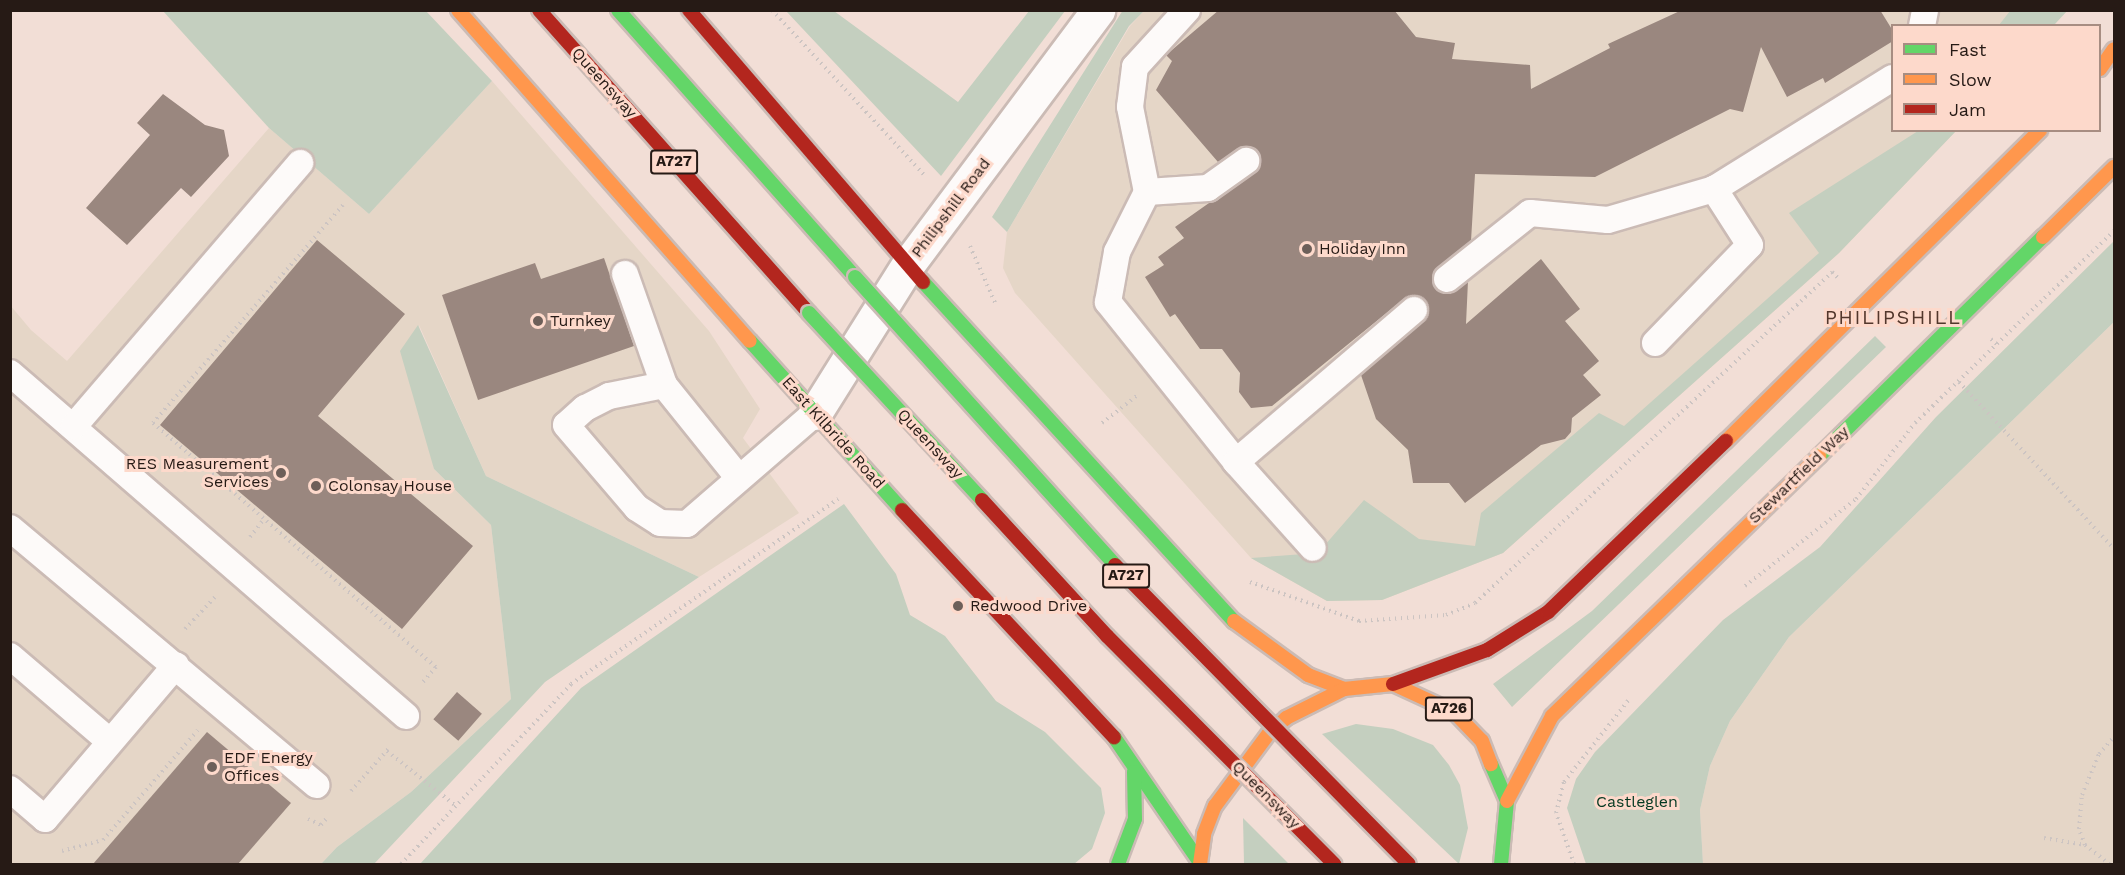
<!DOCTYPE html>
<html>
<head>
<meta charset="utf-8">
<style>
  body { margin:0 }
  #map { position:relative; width:2125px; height:875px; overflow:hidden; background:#f2ded6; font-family:"Work Sans",sans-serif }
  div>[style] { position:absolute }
  .commercial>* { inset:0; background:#e5d6c7 }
  .green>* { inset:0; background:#c4cfbf }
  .building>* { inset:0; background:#9a877f; transform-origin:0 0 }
  .path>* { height:4px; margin-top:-2px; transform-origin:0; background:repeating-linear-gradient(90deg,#ccc4c2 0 1.5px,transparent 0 6px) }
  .roads { filter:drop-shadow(2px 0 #cbbbb5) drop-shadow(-2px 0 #cbbbb5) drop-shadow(0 2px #cbbbb5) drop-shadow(0 -2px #cbbbb5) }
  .lane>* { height:26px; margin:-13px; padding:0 13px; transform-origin:13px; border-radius:13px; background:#fdfaf9 }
  .street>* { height:33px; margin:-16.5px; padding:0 16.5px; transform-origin:16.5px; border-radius:16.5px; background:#fdfaf9 }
  .fast>* { height:14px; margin:-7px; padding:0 7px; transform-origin:7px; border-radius:7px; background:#63d668 }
  .slow>* { height:14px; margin:-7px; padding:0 7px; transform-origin:7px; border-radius:7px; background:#ff974d }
  .jam>* { height:14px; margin:-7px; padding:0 7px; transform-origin:7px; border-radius:7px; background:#b3261e }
  .bridges { filter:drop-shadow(2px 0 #cbbbb5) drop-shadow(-2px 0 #cbbbb5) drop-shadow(0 2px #cbbbb5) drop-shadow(0 -2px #cbbbb5) }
  .fast-bridge>* { height:14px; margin:-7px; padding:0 7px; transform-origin:7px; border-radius:7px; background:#63d668 }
  .jam-bridge>* { height:14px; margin:-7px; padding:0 7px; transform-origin:7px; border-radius:7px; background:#b3261e }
  .dots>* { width:16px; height:16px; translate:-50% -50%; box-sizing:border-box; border:3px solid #fdd9cb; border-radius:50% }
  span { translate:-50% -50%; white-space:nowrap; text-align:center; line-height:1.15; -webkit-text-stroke:6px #fdd9cb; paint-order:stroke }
  .shield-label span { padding:2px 4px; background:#fdd9cb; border:2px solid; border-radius:4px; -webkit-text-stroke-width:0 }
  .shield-label { font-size:15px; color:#261a15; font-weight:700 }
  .street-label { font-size:16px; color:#261a15 }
  .poi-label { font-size:16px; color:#261a15 }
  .left { translate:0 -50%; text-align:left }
  .right { translate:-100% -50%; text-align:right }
  .park-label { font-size:16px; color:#043821 }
  .quarter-label { font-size:20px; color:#53372c; letter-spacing:1.5px }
  .frame { position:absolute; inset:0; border:12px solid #261a15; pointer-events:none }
  .legend { position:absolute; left:1891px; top:24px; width:210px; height:108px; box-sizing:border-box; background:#fdd9cb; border:2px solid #a78d82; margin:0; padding:8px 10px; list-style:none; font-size:18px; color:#261a15 }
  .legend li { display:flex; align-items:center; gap:12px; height:30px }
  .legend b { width:30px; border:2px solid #a78d82 }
</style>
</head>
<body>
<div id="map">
  <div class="commercial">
    <i style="clip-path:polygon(1144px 11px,2067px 11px,2054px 25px,1892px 26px,1892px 130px,1956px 131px,1839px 253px,1503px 553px,1382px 600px,1327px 601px,1251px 558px,1015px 293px,1003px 268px,1007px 232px,1130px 26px)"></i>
    <i style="clip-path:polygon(492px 81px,709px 331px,760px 409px,743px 438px,799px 513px,699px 577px,486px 476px,419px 325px,434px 469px,491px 525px,511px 699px,411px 792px,337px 847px,321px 864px,11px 864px,10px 305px,31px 330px,67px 361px,269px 128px,369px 214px)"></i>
    <i style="clip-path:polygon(2114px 322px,2114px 864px,1703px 864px,1700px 810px,1710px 766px,1730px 721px,1789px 637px)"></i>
  </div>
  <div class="green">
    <i style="clip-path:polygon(1123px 10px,1144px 11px,1129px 26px,1007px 232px,992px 217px)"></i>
    <i style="clip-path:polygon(163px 11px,426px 11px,492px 81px,369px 214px,269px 128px)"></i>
    <i style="clip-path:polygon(786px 11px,834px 11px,958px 102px,1029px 11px,1065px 11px,941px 176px)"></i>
    <i style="clip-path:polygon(2010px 11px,2010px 10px,2067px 11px,2054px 25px,1999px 25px)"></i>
    <i style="clip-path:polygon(1918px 131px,1956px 131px,1839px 253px,1503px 553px,1382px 600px,1327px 601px,1251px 558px,1318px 553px,1364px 500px,1419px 539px,1475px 546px,1481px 513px,1599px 413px,1624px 426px,1819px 253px,1789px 213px)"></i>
    <i style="clip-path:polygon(2114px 241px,2114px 322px,1789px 637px,1730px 721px,1710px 766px,1700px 810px,1703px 864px,1586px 864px,1567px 808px,1576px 779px,1595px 752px,1723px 620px,1820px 547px,1936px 417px)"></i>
    <i style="clip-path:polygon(418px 325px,486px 476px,699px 577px,545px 682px,374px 864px,321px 864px,337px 847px,411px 792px,511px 699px,491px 525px,434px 469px,400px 351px)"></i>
    <i style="clip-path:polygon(1875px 336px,1886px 347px,1512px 707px,1493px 684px,1592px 611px)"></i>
    <i style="clip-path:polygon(844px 504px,896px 574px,910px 615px,945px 636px,996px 701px,1045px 732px,1101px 788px,1105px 813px,1092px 849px,1074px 864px,420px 864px,581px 688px)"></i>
    <i style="clip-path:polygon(1356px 724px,1393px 729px,1433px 745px,1449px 765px,1460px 785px,1468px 828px,1459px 864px,1322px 734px)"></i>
    <i style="clip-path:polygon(1243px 818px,1289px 864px,1244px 864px)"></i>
  </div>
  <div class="building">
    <i style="clip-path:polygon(1219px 10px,1394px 10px,1416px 37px,1455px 43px,1452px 59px,1530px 65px,1531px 89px,1610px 48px,1608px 44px,1682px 10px,1880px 10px,1893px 31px,1893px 41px,1825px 83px,1823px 78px,1787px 97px,1761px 47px,1743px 112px,1730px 109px,1595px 177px,1475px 174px,1471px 241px,1437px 268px,1432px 281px,1435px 288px,1450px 294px,1468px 281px,1466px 324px,1541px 259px,1580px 309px,1565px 321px,1599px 361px,1583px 375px,1601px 395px,1572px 418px,1571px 432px,1565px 439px,1541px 445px,1465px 503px,1449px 483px,1413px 483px,1408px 450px,1376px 419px,1361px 375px,1424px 321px,1429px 308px,1425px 300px,1412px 295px,1405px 298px,1272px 406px,1251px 408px,1239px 392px,1240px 373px,1222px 349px,1200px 349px,1175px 314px,1170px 317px,1145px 277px,1164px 265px,1158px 257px,1184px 238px,1175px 227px,1260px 167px,1258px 152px,1245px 146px,1218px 162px,1156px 90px,1172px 61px,1166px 55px)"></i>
    <i style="clip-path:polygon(163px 94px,205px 125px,224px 130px,229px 156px,191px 197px,181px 188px,127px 245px,86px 208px,150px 135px,137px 123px)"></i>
    <i style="clip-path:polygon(317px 240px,405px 314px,318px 416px,473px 546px,402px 629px,160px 425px)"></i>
    <i style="clip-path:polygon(604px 258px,634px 346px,478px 400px,442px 295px,535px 263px,541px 279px)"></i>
    <i style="left:457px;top:692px;width:33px;height:36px;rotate:41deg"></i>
    <i style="clip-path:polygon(207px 732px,291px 803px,238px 864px,93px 864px)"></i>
  </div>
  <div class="path">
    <i style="left:772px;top:10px;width:227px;rotate:47.3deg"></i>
    <i style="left:343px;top:205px;width:289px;rotate:131.1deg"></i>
    <i style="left:153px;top:423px;width:374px;rotate:40.8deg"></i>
    <i style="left:436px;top:667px;width:21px;rotate:131deg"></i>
    <i style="left:970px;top:246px;width:64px;rotate:66.2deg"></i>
    <i style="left:1991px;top:339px;width:9px;rotate:41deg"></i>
    <i style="left:1959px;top:382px;width:228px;rotate:47.1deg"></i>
    <i style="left:1102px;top:423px;width:47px;rotate:-38.1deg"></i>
    <i style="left:250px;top:537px;width:23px;rotate:-52deg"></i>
    <i style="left:1250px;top:582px;width:116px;rotate:19.7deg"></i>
    <i style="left:1359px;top:621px;width:87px;rotate:-3.9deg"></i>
    <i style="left:1446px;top:615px;width:31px;rotate:-22deg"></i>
    <i style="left:1475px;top:603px;width:487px;rotate:-42.8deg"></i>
    <i style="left:1832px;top:272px;width:11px;rotate:45deg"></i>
    <i style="left:1745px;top:586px;width:141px;rotate:-38.1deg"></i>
    <i style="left:1856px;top:499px;width:96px;rotate:-52.2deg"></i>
    <i style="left:1915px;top:423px;width:277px;rotate:-44deg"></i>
    <i style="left:185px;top:629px;width:44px;rotate:-46.8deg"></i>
    <i style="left:387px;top:751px;width:88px;rotate:38.6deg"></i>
    <i style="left:351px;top:791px;width:59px;rotate:-48.4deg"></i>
    <i style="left:308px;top:819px;width:14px;rotate:25deg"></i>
    <i style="left:321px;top:825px;width:8px;rotate:-50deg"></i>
    <i style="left:2044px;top:838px;width:42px;rotate:9.7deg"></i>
    <i style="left:2085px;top:845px;width:31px;rotate:38deg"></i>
    <i style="left:2085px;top:845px;width:17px;rotate:-111deg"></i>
    <i style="left:2079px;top:829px;width:34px;rotate:-85deg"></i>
    <i style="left:2082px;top:795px;width:44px;rotate:-67.5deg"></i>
    <i style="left:2099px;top:754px;width:23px;rotate:-49deg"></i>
    <i style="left:62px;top:851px;width:42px;rotate:-15deg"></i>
    <i style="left:103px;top:840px;width:145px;rotate:-49.2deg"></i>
    <i style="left:401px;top:864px;width:248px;rotate:-46.6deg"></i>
    <i style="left:571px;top:684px;width:325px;rotate:-34.7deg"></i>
    <i style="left:1574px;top:864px;width:54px;rotate:-109.4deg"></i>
    <i style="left:1556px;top:813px;width:32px;rotate:-76deg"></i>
    <i style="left:1564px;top:782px;width:107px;rotate:-51.8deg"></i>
  </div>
  <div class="roads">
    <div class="lane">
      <i style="left:1187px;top:10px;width:77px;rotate:132.4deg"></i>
      <i style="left:1135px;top:67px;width:40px;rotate:97.1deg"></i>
      <i style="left:1130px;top:107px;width:87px;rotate:78.7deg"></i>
      <i style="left:1147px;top:192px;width:67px;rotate:116.6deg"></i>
      <i style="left:1117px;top:252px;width:51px;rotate:100.2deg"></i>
      <i style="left:1108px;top:302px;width:205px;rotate:51.3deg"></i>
      <i style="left:1236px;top:462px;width:115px;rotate:48.2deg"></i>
      <i style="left:1922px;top:26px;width:16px;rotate:-79deg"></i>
      <i style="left:1147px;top:192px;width:61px;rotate:-3.8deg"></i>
      <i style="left:1208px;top:188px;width:47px;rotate:-35.4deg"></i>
      <i style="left:625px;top:274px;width:118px;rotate:70.6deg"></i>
      <i style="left:1447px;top:279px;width:106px;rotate:-38.5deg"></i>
      <i style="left:1530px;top:213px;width:78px;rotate:5.1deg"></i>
      <i style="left:1608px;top:220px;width:110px;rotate:-16.3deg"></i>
      <i style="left:1714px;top:189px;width:210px;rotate:-31.9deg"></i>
      <i style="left:1655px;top:343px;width:136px;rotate:-45.9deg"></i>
      <i style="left:1750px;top:245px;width:67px;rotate:-122.7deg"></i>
      <i style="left:10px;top:373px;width:524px;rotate:40.9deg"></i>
      <i style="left:74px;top:426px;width:347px;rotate:-49.3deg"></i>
      <i style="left:1236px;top:462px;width:234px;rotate:-40.5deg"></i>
      <i style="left:738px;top:477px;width:118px;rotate:-128.8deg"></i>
      <i style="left:664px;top:385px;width:56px;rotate:168.7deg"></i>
      <i style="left:609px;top:396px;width:27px;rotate:153deg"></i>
      <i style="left:585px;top:408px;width:25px;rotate:138deg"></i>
      <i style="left:566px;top:425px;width:109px;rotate:49.5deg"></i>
      <i style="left:637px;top:508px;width:27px;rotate:33deg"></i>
      <i style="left:660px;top:523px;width:27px;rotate:2deg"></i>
      <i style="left:687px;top:524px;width:169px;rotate:-40.9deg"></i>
      <i style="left:10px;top:528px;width:400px;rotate:40deg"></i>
      <i style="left:10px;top:656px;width:129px;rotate:40.6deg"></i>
      <i style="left:10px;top:789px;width:46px;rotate:40.6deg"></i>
      <i style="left:45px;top:819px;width:202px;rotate:-49.6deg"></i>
    </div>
    <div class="street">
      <i style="left:815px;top:413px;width:177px;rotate:-57.9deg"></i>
      <i style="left:909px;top:263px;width:316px;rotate:-53.2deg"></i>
    </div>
    <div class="fast">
      <i style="left:618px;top:10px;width:357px;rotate:48.4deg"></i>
      <i style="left:923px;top:282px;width:460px;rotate:47.5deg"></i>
      <i style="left:750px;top:341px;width:227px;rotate:48deg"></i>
      <i style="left:1819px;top:456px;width:313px;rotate:-44.4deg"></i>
      <i style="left:1114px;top:737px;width:150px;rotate:55.6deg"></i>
      <i style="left:1491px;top:764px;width:40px;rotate:66.6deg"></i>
      <i style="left:1507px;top:801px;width:63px;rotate:95.4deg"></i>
      <i style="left:1118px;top:864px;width:48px;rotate:-69.3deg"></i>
      <i style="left:1135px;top:819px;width:47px;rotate:-91.2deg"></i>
    </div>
    <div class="slow">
      <i style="left:458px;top:10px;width:441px;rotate:48.6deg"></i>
      <i style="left:2100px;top:69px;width:24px;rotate:-55deg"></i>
      <i style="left:2043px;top:237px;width:100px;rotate:-44.6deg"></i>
      <i style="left:1726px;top:441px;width:442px;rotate:-44.7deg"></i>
      <i style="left:1234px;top:621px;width:92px;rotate:36.1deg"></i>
      <i style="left:1308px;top:675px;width:39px;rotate:21deg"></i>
      <i style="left:1507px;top:801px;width:96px;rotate:-62.1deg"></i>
      <i style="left:1552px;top:716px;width:373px;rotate:-44.2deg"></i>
      <i style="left:1200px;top:864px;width:30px;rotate:-82deg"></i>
      <i style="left:1204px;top:834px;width:30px;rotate:-69deg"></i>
      <i style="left:1215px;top:806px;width:91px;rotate:-53.5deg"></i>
      <i style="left:1269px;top:733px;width:23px;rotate:-41deg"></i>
      <i style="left:1286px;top:718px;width:65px;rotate:-26.6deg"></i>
      <i style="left:1344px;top:689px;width:49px;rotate:-5.8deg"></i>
      <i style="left:1393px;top:684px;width:67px;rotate:24.7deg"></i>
      <i style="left:1454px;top:712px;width:40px;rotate:46deg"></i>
      <i style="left:1482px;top:741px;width:25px;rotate:69deg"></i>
    </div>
    <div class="jam">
      <i style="left:539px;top:10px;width:406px;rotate:48.3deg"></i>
      <i style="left:689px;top:10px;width:359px;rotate:49.3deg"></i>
      <i style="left:902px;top:510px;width:311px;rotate:47deg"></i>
      <i style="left:1393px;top:684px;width:100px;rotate:-19.9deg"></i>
      <i style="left:1487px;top:650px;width:72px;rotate:-31.9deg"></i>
      <i style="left:1548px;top:612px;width:247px;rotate:-43.9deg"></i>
    </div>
  </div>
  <div class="bridges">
    <div class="fast-bridge">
      <i style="left:855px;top:277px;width:388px;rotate:47.9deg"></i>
      <i style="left:809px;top:313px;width:255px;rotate:47.2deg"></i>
    </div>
    <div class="jam-bridge">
      <i style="left:982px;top:500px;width:185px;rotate:47.4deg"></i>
      <i style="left:1107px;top:636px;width:322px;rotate:45.1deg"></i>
      <i style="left:1115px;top:565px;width:419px;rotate:45.5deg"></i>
    </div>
  </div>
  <div class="dots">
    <i style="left:1307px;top:249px;background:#6d5f59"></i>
    <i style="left:538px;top:321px;background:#6d5f59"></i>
    <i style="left:281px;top:473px;background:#6d5f59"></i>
    <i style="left:316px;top:486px;background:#6d5f59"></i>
    <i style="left:958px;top:606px;background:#6d5f59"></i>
    <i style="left:212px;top:767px;background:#6d5f59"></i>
  </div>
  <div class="shield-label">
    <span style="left:674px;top:162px">A727</span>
    <span style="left:1126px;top:576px">A727</span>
    <span style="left:1449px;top:709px">A726</span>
  </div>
  <div class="street-label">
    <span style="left:604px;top:83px;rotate:48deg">Queensway</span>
    <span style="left:951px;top:208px;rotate:-53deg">Philipshill Road</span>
    <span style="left:833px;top:433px;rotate:48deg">East Kilbride Road</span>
    <span style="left:930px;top:444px;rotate:47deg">Queensway</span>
    <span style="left:1799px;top:475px;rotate:-44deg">Stewartfield Way</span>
    <span style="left:1266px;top:795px;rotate:45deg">Queensway</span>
  </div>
  <div class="poi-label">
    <span class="left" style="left:1319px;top:249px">Holiday Inn</span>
    <span class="left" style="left:550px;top:321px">Turnkey</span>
    <span class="right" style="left:269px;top:473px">RES Measurement<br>Services</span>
    <span class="left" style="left:328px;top:486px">Colonsay House</span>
    <span class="left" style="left:970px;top:606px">Redwood Drive</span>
    <span class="left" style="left:224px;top:767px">EDF Energy<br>Offices</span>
  </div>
  <div class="park-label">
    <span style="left:1637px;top:802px">Castleglen</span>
  </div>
  <div class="quarter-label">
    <span style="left:1893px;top:317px">PHILIPSHILL</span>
  </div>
  <div class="frame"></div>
  <ul class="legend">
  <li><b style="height:8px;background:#63d668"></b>Fast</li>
  <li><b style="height:8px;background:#ff974d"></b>Slow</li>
  <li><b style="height:8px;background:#b3261e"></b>Jam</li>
  </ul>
</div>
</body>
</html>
